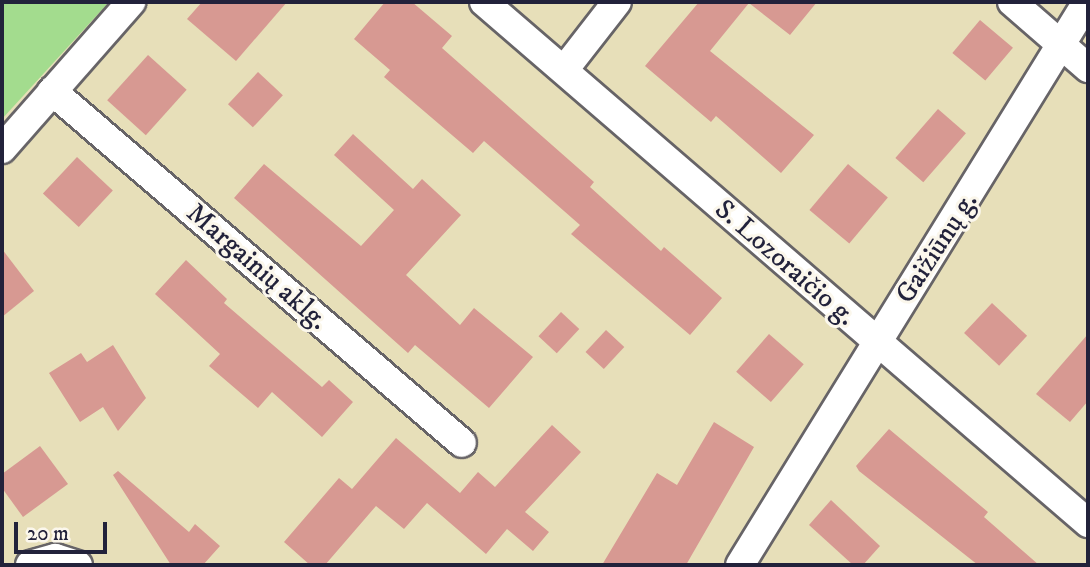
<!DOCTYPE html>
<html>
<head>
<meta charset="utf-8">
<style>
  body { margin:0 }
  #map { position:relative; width:1090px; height:567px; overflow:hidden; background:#e7dfb9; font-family:"IM FELL DW Pica",serif }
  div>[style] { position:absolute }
  .green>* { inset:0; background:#a3dc8e }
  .building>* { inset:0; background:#d79992; transform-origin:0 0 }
  .roads { filter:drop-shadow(2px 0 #676467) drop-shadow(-2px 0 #676467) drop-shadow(0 2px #676467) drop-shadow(0 -2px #676467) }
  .minor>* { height:28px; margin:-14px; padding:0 14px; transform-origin:14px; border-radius:14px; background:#fff }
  span { translate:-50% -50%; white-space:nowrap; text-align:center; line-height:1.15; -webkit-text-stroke:6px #fbf7ec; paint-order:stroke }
  .street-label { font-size:28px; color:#22223b }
  .frame { position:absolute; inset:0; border:4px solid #22223b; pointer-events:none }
  .scale { position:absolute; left:14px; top:522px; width:93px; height:32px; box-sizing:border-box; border:4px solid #22223b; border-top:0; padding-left:9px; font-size:21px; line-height:24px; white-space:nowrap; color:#22223b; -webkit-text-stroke:5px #fbf7ec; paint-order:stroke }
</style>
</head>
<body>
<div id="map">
  <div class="green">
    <i style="clip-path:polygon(2px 2px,109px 2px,2px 119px)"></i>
  </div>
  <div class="building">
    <i style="clip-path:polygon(202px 2px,287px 2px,236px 61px,187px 19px)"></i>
    <i style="clip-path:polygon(385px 2px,412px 2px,452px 36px,442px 48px,594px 182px,590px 187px,661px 251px,664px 247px,722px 298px,690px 335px,571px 234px,580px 225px,484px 141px,473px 153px,384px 77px,390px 70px,354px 39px)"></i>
    <i style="clip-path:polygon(699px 2px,817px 2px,790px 35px,749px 3px,710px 51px,814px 135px,781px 173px,716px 116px,711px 122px,645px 66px)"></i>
    <i style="left:980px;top:20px;width:43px;height:43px;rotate:40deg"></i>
    <i style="left:148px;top:55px;width:52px;height:61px;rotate:42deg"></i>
    <i style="left:258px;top:72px;width:34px;height:44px;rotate:43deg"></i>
    <i style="left:938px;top:109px;width:37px;height:65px;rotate:41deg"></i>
    <i style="clip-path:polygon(353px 134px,413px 189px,422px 179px,461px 215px,406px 275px,460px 325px,474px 308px,533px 357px,489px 408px,415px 345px,408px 353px,234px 198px,264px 164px,361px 246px,394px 210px,334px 155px)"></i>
    <i style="left:77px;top:157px;width:49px;height:50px;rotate:43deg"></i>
    <i style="left:848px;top:164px;width:52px;height:60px;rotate:40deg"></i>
    <i style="clip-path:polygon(2px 249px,34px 291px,2px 317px)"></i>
    <i style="clip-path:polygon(186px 260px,227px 299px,224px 303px,322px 387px,329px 380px,353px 402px,322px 437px,272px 392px,258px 408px,209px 366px,220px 354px,155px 294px)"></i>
    <i style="left:992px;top:303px;width:48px;height:41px;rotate:43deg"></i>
    <i style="left:561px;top:312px;width:25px;height:33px;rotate:43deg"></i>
    <i style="left:606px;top:330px;width:25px;height:30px;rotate:43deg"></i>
    <i style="left:769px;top:334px;width:46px;height:50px;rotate:41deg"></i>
    <i style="clip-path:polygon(1088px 334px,1088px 401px,1070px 422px,1036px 394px)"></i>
    <i style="clip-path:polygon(113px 345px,146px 398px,118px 431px,103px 407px,80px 422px,49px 373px,81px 353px,87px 362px)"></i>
    <i style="clip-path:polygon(714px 422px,754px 447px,686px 565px,602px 565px,657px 473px,677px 485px)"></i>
    <i style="clip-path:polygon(552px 425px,581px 452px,525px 512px,549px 532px,533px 551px,507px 529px,486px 554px,427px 503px,404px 529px,376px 506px,325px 565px,310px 565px,284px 542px,339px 478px,352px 489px,396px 438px,460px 493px,478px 472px,495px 487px)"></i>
    <i style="clip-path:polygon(889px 429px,988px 512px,984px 517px,1039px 565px,978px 565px,859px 471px,856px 466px)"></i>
    <i style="clip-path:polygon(40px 446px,68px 484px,23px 517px,2px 488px,2px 474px)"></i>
    <i style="clip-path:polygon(118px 471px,189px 532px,195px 524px,220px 546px,203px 565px,171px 565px,113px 475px)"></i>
    <i style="clip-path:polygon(831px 500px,880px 546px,863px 565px,853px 565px,809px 525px)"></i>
  </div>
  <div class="roads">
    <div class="minor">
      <i style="left:484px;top:2px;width:798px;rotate:40.78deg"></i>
      <i style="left:1012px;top:2px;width:101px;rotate:41deg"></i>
      <i style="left:564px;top:70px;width:86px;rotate:-52.1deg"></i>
      <i style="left:52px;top:91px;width:540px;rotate:40.65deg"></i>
      <i style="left:2px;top:149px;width:196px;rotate:-48.7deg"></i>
      <i style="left:30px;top:565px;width:26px;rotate:-16deg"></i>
      <i style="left:55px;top:558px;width:24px;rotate:17deg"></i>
      <i style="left:740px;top:565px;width:661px;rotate:-58.35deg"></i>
    </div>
  </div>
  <div class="street-label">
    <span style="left:937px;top:248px;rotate:-57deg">Gaižiūnų g.</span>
    <span style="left:785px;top:263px;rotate:41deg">S. Lozoraičio g.</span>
    <span style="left:257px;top:267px;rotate:41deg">Margainių aklg.</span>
  </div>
  <div class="frame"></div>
  <div class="scale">20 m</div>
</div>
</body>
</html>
